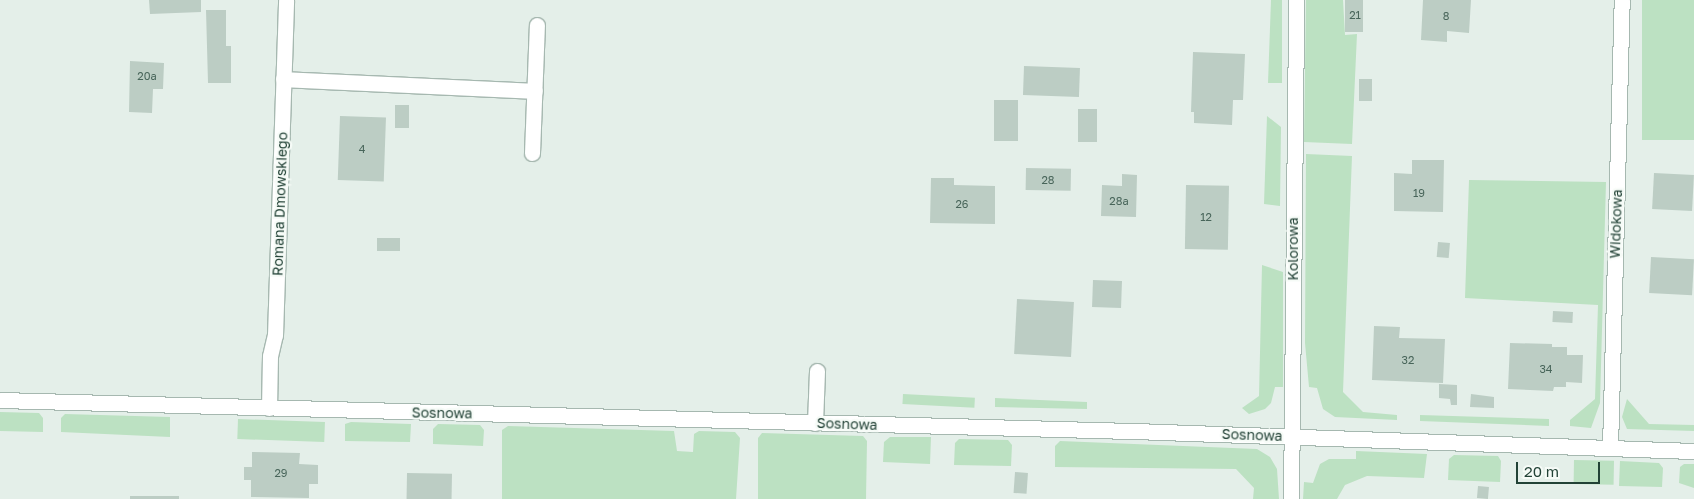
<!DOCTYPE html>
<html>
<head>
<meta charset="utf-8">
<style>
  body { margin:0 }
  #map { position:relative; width:1694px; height:499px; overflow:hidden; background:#e4efe9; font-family:"Golos Text",sans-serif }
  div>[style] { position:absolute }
  .green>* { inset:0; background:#bce1c2; transform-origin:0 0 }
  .building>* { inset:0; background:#bccdc4; transform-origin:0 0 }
  .roads { filter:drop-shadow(1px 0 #a6b8b0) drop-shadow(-1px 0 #a6b8b0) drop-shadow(0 1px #a6b8b0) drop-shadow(0 -1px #a6b8b0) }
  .minor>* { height:15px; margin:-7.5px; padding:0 7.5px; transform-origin:7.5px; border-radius:7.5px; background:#fff }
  span { translate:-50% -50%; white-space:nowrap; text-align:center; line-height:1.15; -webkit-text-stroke:4.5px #f6fbf7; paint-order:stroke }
  .number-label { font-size:11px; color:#48655a }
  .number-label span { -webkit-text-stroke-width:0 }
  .street-label { font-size:14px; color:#224236 }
  .scale { position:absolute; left:1516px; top:462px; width:84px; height:22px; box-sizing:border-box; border:2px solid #224236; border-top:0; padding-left:6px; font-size:15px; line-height:18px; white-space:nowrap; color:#224236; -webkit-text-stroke:4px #f6fbf7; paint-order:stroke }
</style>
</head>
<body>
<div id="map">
  <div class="green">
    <i style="clip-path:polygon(1271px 0,1282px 0,1282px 83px,1268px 83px)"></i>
    <i style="clip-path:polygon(1306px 0,1343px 0,1345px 35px,1357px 34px,1352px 144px,1304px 142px)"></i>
    <i style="left:1642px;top:0;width:52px;height:140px"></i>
    <i style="clip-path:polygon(1267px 116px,1281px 127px,1280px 206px,1264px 204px)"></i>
    <i style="clip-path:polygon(1306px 154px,1352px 156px,1343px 392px,1363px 412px,1397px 415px,1397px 420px,1335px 417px,1323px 409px,1317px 388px,1309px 387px,1305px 343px)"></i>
    <i style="clip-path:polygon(1469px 180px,1606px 182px,1600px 403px,1591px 428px,1570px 426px,1570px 420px,1595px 399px,1598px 305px,1465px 298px)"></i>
    <i style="clip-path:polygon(1262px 265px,1283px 272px,1283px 387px,1275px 387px,1271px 403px,1265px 409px,1249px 414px,1242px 408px,1259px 396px)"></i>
    <i style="left:903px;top:394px;width:72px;height:10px;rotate:3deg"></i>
    <i style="clip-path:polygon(995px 398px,1087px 402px,1087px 409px,995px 407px)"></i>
    <i style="clip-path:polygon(1627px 399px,1649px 424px,1694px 425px,1694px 431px,1627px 429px,1622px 417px)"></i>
    <i style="clip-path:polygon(0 412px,39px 413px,43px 418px,43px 432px,0 431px)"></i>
    <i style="clip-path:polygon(65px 414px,170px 417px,170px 437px,61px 432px,61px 418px)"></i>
    <i style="clip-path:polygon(1420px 415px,1549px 419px,1549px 426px,1420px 421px)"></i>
    <i style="left:238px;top:419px;width:87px;height:20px;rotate:2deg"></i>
    <i style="clip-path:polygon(351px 422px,411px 424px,410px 442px,345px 441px,345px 424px)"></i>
    <i style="clip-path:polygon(438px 424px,480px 425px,484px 430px,483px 446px,433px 444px,433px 429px)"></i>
    <i style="clip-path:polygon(508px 426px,674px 431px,677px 451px,693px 452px,694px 434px,699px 431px,735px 432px,740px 438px,736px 499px,502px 499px,502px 430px)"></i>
    <i style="clip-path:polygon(762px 433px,863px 436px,867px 441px,866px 499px,758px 499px,758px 438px)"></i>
    <i style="clip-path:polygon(890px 437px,931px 437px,930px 464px,883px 462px,884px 442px)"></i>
    <i style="clip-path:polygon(959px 439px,1008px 440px,1012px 445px,1011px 466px,954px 465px,955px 443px)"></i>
    <i style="clip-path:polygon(1060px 441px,1257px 449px,1270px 457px,1277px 469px,1279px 499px,1253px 499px,1254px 488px,1236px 469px,1055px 467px,1055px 446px)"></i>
    <i style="clip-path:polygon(1356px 451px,1427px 454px,1424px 478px,1367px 476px,1345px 485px,1337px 499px,1303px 499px,1304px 482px,1313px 483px,1320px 464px,1329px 459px,1356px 459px)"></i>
    <i style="clip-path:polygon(1454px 455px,1498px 456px,1501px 461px,1500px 482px,1448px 480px,1449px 459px)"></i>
    <i style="left:1574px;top:460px;width:40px;height:24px;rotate:1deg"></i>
    <i style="clip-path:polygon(1620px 461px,1659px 463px,1663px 468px,1662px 487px,1619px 486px)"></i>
    <i style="clip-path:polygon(1684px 464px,1694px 464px,1694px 488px,1679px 483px,1680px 467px)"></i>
  </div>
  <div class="building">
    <i style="clip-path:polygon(149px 0,201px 0,201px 12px,150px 14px)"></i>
    <i style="left:1345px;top:0;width:18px;height:32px"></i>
    <i style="clip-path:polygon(1423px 0,1471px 0,1469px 33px,1447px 31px,1447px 42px,1421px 40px)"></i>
    <i style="clip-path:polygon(206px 10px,226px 10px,226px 46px,231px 46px,231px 83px,208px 83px)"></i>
    <i style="clip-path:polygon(1193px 52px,1245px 54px,1243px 100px,1233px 100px,1232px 125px,1194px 123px,1194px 112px,1191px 112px)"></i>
    <i style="clip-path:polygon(130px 61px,164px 63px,163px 89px,153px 89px,152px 113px,129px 112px)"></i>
    <i style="left:1024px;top:66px;width:56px;height:29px;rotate:2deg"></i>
    <i style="left:1359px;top:79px;width:13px;height:22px"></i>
    <i style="left:994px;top:100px;width:24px;height:41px"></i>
    <i style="left:395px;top:105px;width:14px;height:23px"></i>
    <i style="left:1078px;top:109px;width:19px;height:33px"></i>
    <i style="left:340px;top:116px;width:46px;height:64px;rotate:2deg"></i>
    <i style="clip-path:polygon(1412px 160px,1444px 160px,1443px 212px,1394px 211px,1394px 173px,1412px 174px)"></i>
    <i style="left:1026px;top:168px;width:45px;height:22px;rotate:1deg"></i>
    <i style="left:1654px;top:173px;width:40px;height:36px;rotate:3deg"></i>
    <i style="clip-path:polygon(1122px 174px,1137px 175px,1136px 217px,1101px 216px,1102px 185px,1122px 186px)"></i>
    <i style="clip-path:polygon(931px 178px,954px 178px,954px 185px,995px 186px,995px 224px,930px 223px)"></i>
    <i style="left:1186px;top:185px;width:43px;height:64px;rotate:1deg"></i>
    <i style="left:377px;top:238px;width:23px;height:13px"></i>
    <i style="left:1438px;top:242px;width:12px;height:15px;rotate:5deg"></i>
    <i style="left:1651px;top:257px;width:43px;height:36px;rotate:3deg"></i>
    <i style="left:1093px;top:280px;width:29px;height:27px;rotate:2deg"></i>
    <i style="left:1017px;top:299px;width:57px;height:55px;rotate:3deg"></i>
    <i style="left:1553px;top:311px;width:20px;height:11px;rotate:3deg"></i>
    <i style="clip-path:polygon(1374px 326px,1400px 327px,1399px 338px,1445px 339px,1443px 383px,1372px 380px)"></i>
    <i style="clip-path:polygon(1510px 343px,1552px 344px,1552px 347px,1567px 347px,1567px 355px,1583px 355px,1582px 383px,1566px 382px,1566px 387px,1554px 387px,1553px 391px,1508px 389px)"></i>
    <i style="clip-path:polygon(1439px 384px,1457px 385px,1457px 405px,1451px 405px,1450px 399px,1439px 398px)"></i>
    <i style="clip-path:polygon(1471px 394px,1494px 397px,1494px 408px,1470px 407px)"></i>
    <i style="clip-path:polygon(252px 452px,300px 453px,299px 464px,318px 465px,318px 484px,309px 484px,309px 498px,251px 497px,251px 480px,244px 480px,244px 467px,252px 467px)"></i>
    <i style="left:1015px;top:472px;width:13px;height:21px;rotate:4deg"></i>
    <i style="left:407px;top:473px;width:45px;height:26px;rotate:1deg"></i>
    <i style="left:1478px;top:486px;width:11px;height:12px;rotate:5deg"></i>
    <i style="left:130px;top:496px;width:49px;height:3px"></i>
  </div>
  <div class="roads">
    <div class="minor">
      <i style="left:283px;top:79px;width:252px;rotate:2.7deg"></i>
      <i style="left:532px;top:153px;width:128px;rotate:-87.8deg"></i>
      <i style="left:0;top:400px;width:1134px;rotate:1.57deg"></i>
      <i style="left:1134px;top:431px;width:560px;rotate:2.05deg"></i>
      <i style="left:269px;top:408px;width:52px;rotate:-88.9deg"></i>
      <i style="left:270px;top:356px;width:22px;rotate:-77deg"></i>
      <i style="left:275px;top:335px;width:335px;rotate:-88.1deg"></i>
      <i style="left:815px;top:423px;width:52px;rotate:-87.8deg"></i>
      <i style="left:1610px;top:448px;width:448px;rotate:-88.5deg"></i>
      <i style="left:1291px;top:499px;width:499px;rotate:-89.4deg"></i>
    </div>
  </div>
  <div class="number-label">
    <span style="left:1355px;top:15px">21</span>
    <span style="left:1446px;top:16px">8</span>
    <span style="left:147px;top:76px">20a</span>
    <span style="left:362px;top:149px">4</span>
    <span style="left:1048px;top:180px">28</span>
    <span style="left:1419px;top:193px">19</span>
    <span style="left:1119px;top:201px">28a</span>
    <span style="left:962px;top:204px">26</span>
    <span style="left:1206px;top:217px">12</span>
    <span style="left:1408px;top:360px">32</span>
    <span style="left:1546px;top:369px">34</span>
    <span style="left:281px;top:473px">29</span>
  </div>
  <div class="street-label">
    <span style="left:280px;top:204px;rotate:-88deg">Romana Dmowskiego</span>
    <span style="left:1616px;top:224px;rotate:-88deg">Widokowa</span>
    <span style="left:1293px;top:249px;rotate:-90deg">Kolorowa</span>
    <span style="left:442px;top:413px;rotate:1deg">Sosnowa</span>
    <span style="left:847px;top:424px;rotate:2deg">Sosnowa</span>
    <span style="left:1252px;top:435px;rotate:2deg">Sosnowa</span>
  </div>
  <div class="scale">20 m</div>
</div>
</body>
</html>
